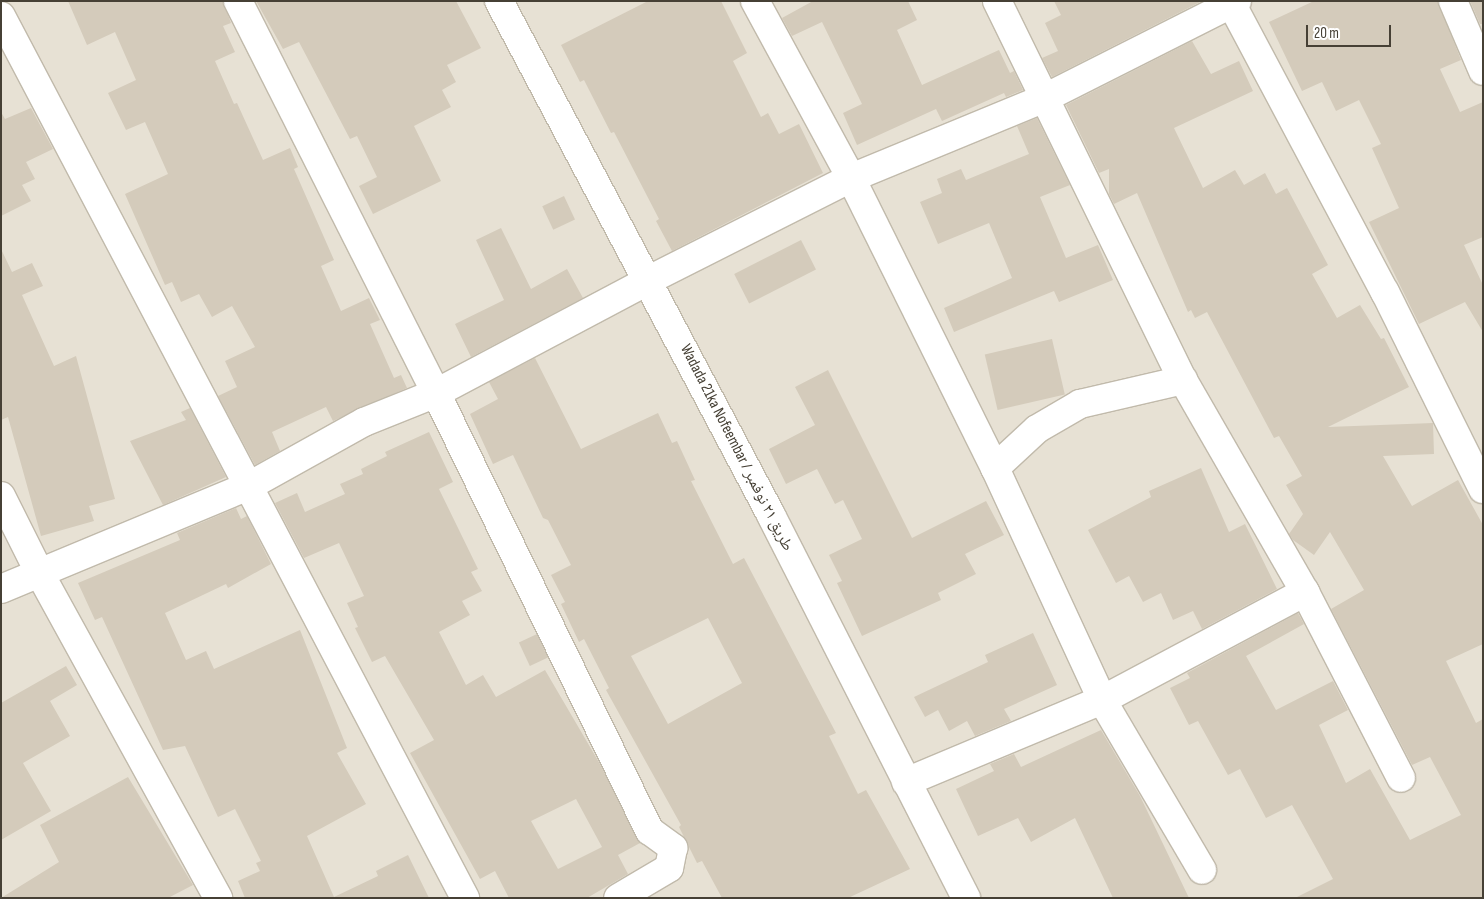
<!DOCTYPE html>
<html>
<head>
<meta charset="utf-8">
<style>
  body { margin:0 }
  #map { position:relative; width:1484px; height:899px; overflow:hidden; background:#f3efe6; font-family:"Sofia Sans Condensed","Noto Naskh Arabic",sans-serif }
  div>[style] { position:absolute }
  .residential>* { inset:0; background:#e7e1d4; transform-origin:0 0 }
  .building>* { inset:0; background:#d4cbbb; transform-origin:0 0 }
  .roads { filter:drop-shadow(1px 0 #c1baab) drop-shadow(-1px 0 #c1baab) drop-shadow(0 1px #c1baab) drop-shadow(0 -1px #c1baab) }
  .minor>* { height:28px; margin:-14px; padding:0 14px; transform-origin:14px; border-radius:14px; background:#fff }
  span { translate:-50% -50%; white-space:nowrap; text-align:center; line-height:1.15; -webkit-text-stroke:4.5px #fff; paint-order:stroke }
  .street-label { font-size:16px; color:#464035 }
  .frame { position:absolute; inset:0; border:2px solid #464035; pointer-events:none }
  .scale { position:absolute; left:1306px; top:25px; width:85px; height:22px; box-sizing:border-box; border:2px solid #464035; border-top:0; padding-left:6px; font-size:15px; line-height:18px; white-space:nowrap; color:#464035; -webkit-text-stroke:4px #fff; paint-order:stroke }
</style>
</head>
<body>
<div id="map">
  <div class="residential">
    <i style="left:1px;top:1px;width:1482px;height:897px"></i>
  </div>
  <div class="building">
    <i style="clip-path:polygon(68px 1px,223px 1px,231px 23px,223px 26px,235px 52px,215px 61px,234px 104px,237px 103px,263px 160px,290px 148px,298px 167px,294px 169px,334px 260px,321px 266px,341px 311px,369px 298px,380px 320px,370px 324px,394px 378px,401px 375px,407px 388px,333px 421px,326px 407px,272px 432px,280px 451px,255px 465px,218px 396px,237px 387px,225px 361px,255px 347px,232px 306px,212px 317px,199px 294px,181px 302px,172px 282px,165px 285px,125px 194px,168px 174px,145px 122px,126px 130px,108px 93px,136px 80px,115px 32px,87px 45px)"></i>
    <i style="clip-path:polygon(256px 1px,456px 1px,481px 48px,447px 65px,456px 82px,442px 90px,451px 107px,414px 126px,441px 181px,373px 214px,359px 186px,377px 177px,357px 136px,350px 139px,299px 42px,283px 49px)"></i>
    <i style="clip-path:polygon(648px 1px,721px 1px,747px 53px,733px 61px,761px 117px,768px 113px,779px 134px,799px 124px,823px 173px,672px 251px,656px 221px,659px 219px,614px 132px,611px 133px,584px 80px,580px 82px,561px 45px)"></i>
    <i style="clip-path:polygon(813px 1px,908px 1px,917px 20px,897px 30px,922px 85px,999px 50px,1010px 73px,1014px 71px,1023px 90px,1006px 97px,1004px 93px,942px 121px,936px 109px,857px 145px,843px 113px,862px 104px,822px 22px,792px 36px,782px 18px)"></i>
    <i style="clip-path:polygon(1054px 1px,1202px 1px,1052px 77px,1042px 58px,1058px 51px,1045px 23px,1061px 15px)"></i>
    <i style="clip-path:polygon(1314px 1px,1438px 1px,1461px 60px,1440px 69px,1460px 112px,1483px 102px,1483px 237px,1464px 245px,1483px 285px,1483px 332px,1465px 302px,1419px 324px,1369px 222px,1399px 208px,1372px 148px,1381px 144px,1359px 100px,1336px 111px,1322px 82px,1302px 91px,1269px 22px)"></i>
    <i style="clip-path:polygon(1470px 1px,1483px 1px,1483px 24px,1480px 24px)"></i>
    <i style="clip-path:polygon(1192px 41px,1211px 74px,1239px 61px,1253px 91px,1174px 128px,1203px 188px,1235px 170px,1244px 185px,1265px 173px,1276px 194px,1287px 188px,1328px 265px,1312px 274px,1337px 318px,1360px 305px,1381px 339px,1384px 338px,1409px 387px,1328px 427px,1433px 423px,1434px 454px,1383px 456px,1412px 506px,1458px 480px,1483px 525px,1483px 644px,1446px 661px,1476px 723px,1483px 719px,1483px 898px,1295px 898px,1333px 879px,1292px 805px,1266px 818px,1240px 769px,1228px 775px,1198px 721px,1189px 725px,1170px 688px,1190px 678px,1187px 673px,1298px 613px,1304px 624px,1246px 656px,1276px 710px,1333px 681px,1348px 710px,1319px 725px,1346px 783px,1370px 769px,1410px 840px,1461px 815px,1430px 757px,1412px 765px,1331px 609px,1364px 590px,1330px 532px,1314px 555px,1293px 540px,1289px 534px,1303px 514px,1286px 485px,1302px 476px,1279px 436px,1274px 438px,1207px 312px,1195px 318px,1191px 310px,1188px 312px,1137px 193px,1114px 204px,1109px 194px,1109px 169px,1099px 173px,1066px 105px)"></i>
    <i style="clip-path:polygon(31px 108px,53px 149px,26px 162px,35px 179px,22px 185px,31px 201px,1px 216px,1px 112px,5px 119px)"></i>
    <i style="clip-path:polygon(1037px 118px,1070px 185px,1040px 197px,1066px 258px,1098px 245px,1113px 280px,1059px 302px,1054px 291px,954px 332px,944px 308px,1012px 278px,989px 223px,938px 244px,920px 202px,942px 193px,937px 179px,961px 169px,966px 180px,1029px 154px,1017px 126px)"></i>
    <i style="left:564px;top:196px;width:26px;height:24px;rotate:65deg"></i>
    <i style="clip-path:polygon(501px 228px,531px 289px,567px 269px,583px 298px,471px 357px,455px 324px,504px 300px,476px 240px)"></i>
    <i style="left:801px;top:240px;width:33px;height:75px;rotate:63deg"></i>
    <i style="clip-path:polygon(1px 249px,12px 272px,32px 263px,43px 286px,22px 295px,54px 366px,76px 356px,115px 499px,89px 506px,94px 521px,41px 536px,8px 417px,1px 420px)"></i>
    <i style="left:1052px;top:339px;width:57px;height:69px;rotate:77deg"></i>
    <i style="clip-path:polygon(evenodd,535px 358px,581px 449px,658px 413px,672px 443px,677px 441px,695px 480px,691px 481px,733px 564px,744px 558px,836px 733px,829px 736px,858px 794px,866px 790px,910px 869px,848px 898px,722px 898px,702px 861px,697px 863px,679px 827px,681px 825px,606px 690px,609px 688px,584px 639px,579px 642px,561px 604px,565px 602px,551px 575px,571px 565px,548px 520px,543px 518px,513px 455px,493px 464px,470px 414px,498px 399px,489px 382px,535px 358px,708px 618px,742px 683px,668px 724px,631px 656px,708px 618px)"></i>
    <i style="clip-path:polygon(828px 370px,912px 538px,986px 501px,1004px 535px,965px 554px,976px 574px,938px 593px,941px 600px,862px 636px,837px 583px,842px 581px,829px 555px,862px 539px,843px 500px,835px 504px,817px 469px,786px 484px,769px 449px,815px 425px,795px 387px)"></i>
    <i style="clip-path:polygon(190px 408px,226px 477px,163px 505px,130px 441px,186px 420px,181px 412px)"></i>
    <i style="clip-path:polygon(evenodd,429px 432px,453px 482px,439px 489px,478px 569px,471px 572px,482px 591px,462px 601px,470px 615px,439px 632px,466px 685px,483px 675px,496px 697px,545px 670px,600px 764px,640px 843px,618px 855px,628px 874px,587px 898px,509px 898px,495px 871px,480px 879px,410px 753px,434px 740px,385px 656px,372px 662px,355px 628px,358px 627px,347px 603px,364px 596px,339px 543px,304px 558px,275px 503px,297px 493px,305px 512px,345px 494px,340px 484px,363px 474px,361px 469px,387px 456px,385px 452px,429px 432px,576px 799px,602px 847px,558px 869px,531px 821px,576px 799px)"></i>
    <i style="clip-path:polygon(1201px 468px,1229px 532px,1245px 524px,1277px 589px,1202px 629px,1193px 611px,1173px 620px,1161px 593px,1143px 602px,1129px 576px,1116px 583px,1088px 530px,1151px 497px,1149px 491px)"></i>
    <i style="clip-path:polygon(236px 508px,241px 519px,247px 516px,271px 564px,228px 588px,226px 584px,165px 613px,186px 660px,206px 651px,214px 669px,300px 630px,347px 748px,337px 753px,366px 804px,307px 836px,334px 897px,378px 876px,376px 871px,408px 855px,429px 898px,245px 898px,238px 881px,260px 871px,256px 863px,261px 861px,235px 809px,218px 817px,185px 746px,163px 750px,102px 617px,95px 620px,78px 583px,180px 540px,177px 533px)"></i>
    <i style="clip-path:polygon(1033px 633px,1057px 685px,1004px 709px,1011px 721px,975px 736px,967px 721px,949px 731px,938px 710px,925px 717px,914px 697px,988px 662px,985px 655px)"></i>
    <i style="left:537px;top:634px;width:26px;height:20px;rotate:65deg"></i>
    <i style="clip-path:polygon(66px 666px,77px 685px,50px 701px,70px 736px,23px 763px,51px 811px,1px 840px,1px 703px)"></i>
    <i style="clip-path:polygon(1101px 730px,1140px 796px,1189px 898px,1113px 898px,1075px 818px,1031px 842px,1018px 818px,978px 836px,956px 789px,994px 771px,990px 764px,1014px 754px,1021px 767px)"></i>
    <i style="clip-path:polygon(128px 777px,193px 885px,168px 898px,1px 898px,59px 862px,40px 825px)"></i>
  </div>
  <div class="roads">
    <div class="minor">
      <i style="left:238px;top:1px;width:439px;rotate:63.2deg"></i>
      <i style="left:436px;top:393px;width:487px;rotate:64deg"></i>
      <i style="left:650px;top:831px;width:29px;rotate:36deg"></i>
      <i style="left:673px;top:848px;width:20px;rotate:101deg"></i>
      <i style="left:669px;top:868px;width:59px;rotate:149.5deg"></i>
      <i style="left:499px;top:1px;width:582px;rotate:62.11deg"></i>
      <i style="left:771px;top:515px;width:430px;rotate:63deg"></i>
      <i style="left:755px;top:1px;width:201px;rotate:61.5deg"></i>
      <i style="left:851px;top:178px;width:324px;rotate:63.6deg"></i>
      <i style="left:995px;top:468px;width:255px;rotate:65.2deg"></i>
      <i style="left:1102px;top:700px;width:197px;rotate:59.5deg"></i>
      <i style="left:997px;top:1px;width:422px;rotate:63.9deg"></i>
      <i style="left:1183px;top:380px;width:245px;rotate:60.1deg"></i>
      <i style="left:1305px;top:592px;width:209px;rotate:62.7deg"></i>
      <i style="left:1230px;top:1px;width:330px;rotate:62deg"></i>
      <i style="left:1385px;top:292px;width:220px;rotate:63.6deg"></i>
      <i style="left:1453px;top:1px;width:76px;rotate:66.8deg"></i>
      <i style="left:1px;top:16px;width:997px;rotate:62.25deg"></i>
      <i style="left:995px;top:468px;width:57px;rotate:-42.9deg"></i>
      <i style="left:1037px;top:429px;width:50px;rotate:-30.2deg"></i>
      <i style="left:1080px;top:404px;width:106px;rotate:-13.1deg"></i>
      <i style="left:1px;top:496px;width:85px;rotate:63.4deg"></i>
      <i style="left:39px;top:572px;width:372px;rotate:61.2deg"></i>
      <i style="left:1px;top:589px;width:269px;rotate:-22.6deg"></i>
      <i style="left:249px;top:486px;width:132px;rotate:-29.1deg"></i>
      <i style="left:364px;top:422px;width:78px;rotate:-21.9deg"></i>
      <i style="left:436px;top:393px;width:241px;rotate:-27.9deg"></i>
      <i style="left:649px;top:280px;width:226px;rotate:-26.8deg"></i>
      <i style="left:851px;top:178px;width:210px;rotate:-22.4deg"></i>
      <i style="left:1045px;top:98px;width:215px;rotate:-26.8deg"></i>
      <i style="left:906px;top:782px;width:212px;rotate:-22.7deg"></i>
      <i style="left:1102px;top:700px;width:230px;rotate:-28deg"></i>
    </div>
  </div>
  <div class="street-label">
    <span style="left:736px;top:448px;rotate:63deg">Wadada 21ka Nofeembar / طريق ٢١ نوفمبر</span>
  </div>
  <div class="frame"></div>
  <div class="scale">20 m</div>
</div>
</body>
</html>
